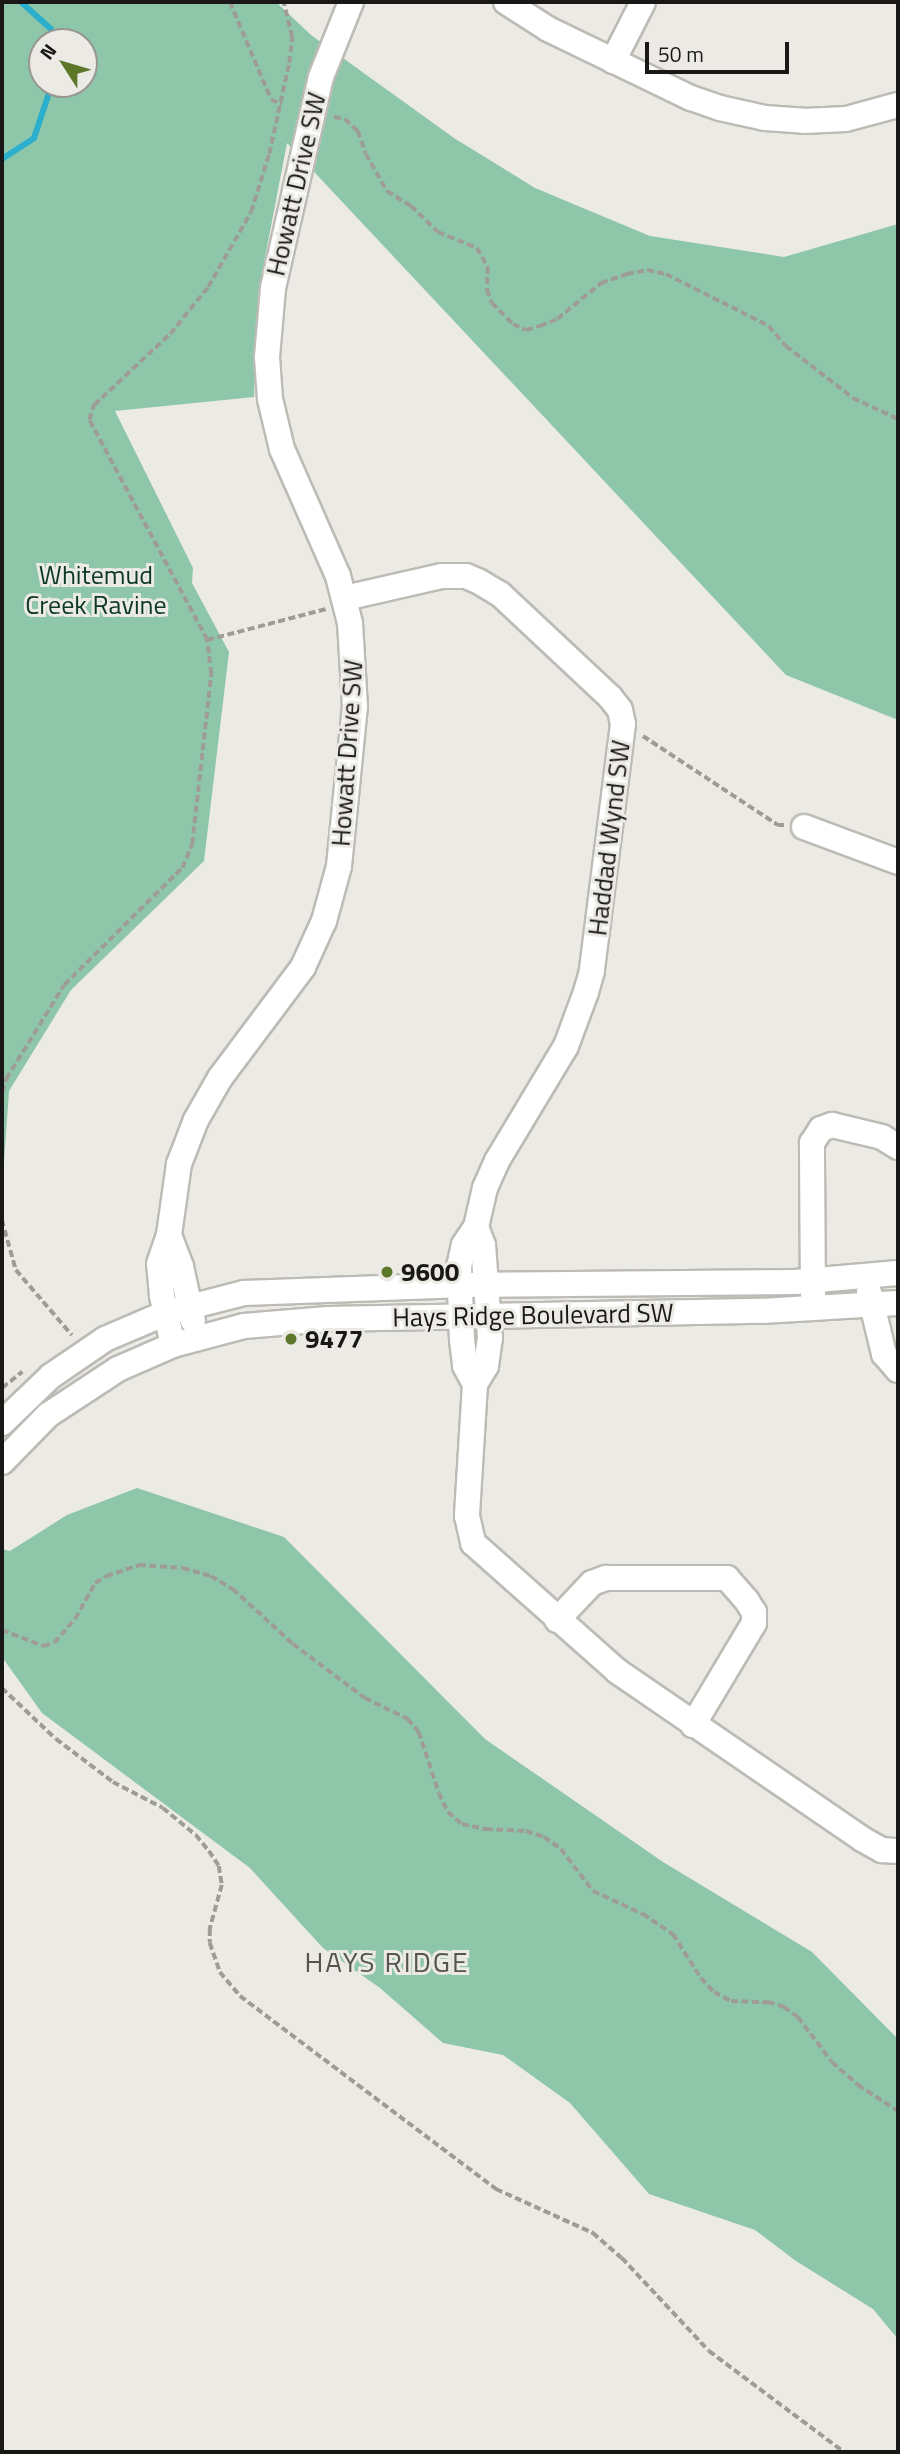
<!DOCTYPE html>
<html>
<head>
<meta charset="utf-8">
<style>
  body { margin:0 }
  #map { position:relative; width:900px; height:2454px; overflow:hidden; background:#eceae4; font-family:"Titillium Web",sans-serif }
  div>[style] { position:absolute }
  .green>* { inset:0; background:#8ec6aa }
  .stream>* { height:6px; margin:-3px; padding:0 3px; transform-origin:3px; border-radius:3px; background:#2cafcc }
  .path>* { height:3.5px; margin-top:-1.75px; transform-origin:0; background:repeating-linear-gradient(90deg,#9d9c97 0 7px,transparent 0 10.5px) }
  .roads { filter:drop-shadow(2px 0 #bdbbb5) drop-shadow(-2px 0 #bdbbb5) drop-shadow(0 2px #bdbbb5) drop-shadow(0 -2px #bdbbb5) }
  .minor>* { height:24px; margin:-12px; padding:0 12px; transform-origin:12px; border-radius:12px; background:#fff }
  .dots>* { width:19px; height:19px; translate:-50% -50%; box-sizing:border-box; border:4px solid #eceae4; border-radius:50% }
  span { translate:-50% -50%; white-space:nowrap; text-align:center; line-height:1.15; -webkit-text-stroke:6px #eceae4; paint-order:stroke }
  .street-label { font-size:26px; color:#191816 }
  .park-label { font-size:26px; color:#0c3826 }
  .poi-label { font-size:26px; color:#191816; font-weight:700 }
  .left { translate:0 -50%; text-align:left }
  .neighbourhood-label { font-size:28px; color:#55544f; letter-spacing:2px }
  .frame { position:absolute; inset:0; border:4px solid #191816; pointer-events:none }
  .north { position:absolute; left:28px; top:28px; width:70px; height:70px; box-sizing:border-box; background:#eceae4; border:2px solid #989692; border-radius:50%; rotate:307deg; font-size:19px; font-weight:700; line-height:28px; text-align:center; color:#191816 }
  .north::after { content:''; display:block; margin:auto; width:24px; height:32px; background:#5d772a; clip-path:polygon(50% 0,100% 100%,50% 72%,0 100%) }
  .scale { position:absolute; left:645px; top:42px; width:144px; height:32px; box-sizing:border-box; border:4px solid #191816; border-top:0; padding-left:9px; font-size:21px; line-height:24px; white-space:nowrap; color:#191816; -webkit-text-stroke:5px #eceae4; paint-order:stroke }
</style>
</head>
<body>
<div id="map">
  <div class="green">
    <i style="clip-path:polygon(evenodd,2px 2px,276px 2px,311px 35px,454px 138px,535px 188px,650px 236px,784px 257px,898px 224px,898px 720px,786px 675px,287px 143px,258px 294px,254px 397px,115px 411px,193px 568px,192px 583px,229px 652px,204px 861px,71px 990px,9px 1091px,2px 1190px,2px 2px,42px 42px,84px 42px,84px 84px,42px 84px,42px 42px)"></i>
    <i style="clip-path:polygon(137px 1488px,284px 1537px,485px 1739px,663px 1862px,812px 1952px,898px 2039px,898px 2339px,873px 2309px,796px 2261px,755px 2230px,649px 2194px,570px 2103px,503px 2055px,443px 2043px,380px 1988px,323px 1948px,250px 1868px,42px 1713px,2px 1657px,2px 1549px,10px 1551px,67px 1515px)"></i>
  </div>
  <div class="stream">
    <i style="left:21px;top:2px;width:40px;rotate:42deg"></i>
    <i style="left:51px;top:29px;width:13px;rotate:90deg"></i>
    <i style="left:2px;top:159px;width:38px;rotate:-33deg"></i>
    <i style="left:34px;top:138px;width:57px;rotate:-71.6deg"></i>
  </div>
  <div class="path">
    <i style="left:230px;top:2px;width:105px;rotate:67.1deg"></i>
    <i style="left:271px;top:99px;width:12px;rotate:31deg"></i>
    <i style="left:334px;top:117px;width:11px;rotate:10deg"></i>
    <i style="left:345px;top:119px;width:18px;rotate:43deg"></i>
    <i style="left:358px;top:131px;width:24px;rotate:71deg"></i>
    <i style="left:366px;top:154px;width:43px;rotate:60.4deg"></i>
    <i style="left:387px;top:191px;width:28px;rotate:32deg"></i>
    <i style="left:411px;top:206px;width:37px;rotate:44deg"></i>
    <i style="left:438px;top:232px;width:42px;rotate:22.3deg"></i>
    <i style="left:477px;top:248px;width:22px;rotate:60deg"></i>
    <i style="left:488px;top:267px;width:23px;rotate:92deg"></i>
    <i style="left:487px;top:290px;width:14px;rotate:69deg"></i>
    <i style="left:492px;top:303px;width:30px;rotate:45deg"></i>
    <i style="left:513px;top:324px;width:14px;rotate:25deg"></i>
    <i style="left:526px;top:330px;width:15px;rotate:-16deg"></i>
    <i style="left:540px;top:326px;width:18px;rotate:-22deg"></i>
    <i style="left:557px;top:319px;width:57px;rotate:-39.3deg"></i>
    <i style="left:601px;top:283px;width:28px;rotate:-19deg"></i>
    <i style="left:627px;top:274px;width:20px;rotate:-11deg"></i>
    <i style="left:647px;top:270px;width:19px;rotate:12deg"></i>
    <i style="left:666px;top:274px;width:115px;rotate:26.8deg"></i>
    <i style="left:769px;top:326px;width:26px;rotate:50deg"></i>
    <i style="left:786px;top:346px;width:85px;rotate:37.8deg"></i>
    <i style="left:853px;top:398px;width:50px;rotate:25deg"></i>
    <i style="left:207px;top:640px;width:123px;rotate:-14.6deg"></i>
    <i style="left:643px;top:736px;width:162px;rotate:33.4deg"></i>
    <i style="left:778px;top:825px;width:6px"></i>
    <i style="left:2px;top:1092px;width:14px;rotate:-73deg"></i>
    <i style="left:6px;top:1079px;width:110px;rotate:-58.3deg"></i>
    <i style="left:64px;top:985px;width:166px;rotate:-44.8deg"></i>
    <i style="left:182px;top:868px;width:26px;rotate:-67deg"></i>
    <i style="left:192px;top:844px;width:171px;rotate:-83.6deg"></i>
    <i style="left:211px;top:674px;width:34px;rotate:-97deg"></i>
    <i style="left:207px;top:640px;width:250px;rotate:-118.2deg"></i>
    <i style="left:89px;top:420px;width:16px;rotate:-72deg"></i>
    <i style="left:94px;top:405px;width:104px;rotate:-43.1deg"></i>
    <i style="left:170px;top:334px;width:60px;rotate:-51deg"></i>
    <i style="left:208px;top:287px;width:86px;rotate:-60.2deg"></i>
    <i style="left:251px;top:212px;width:61px;rotate:-72.8deg"></i>
    <i style="left:269px;top:154px;width:93px;rotate:-77.6deg"></i>
    <i style="left:289px;top:63px;width:26px;rotate:-83deg"></i>
    <i style="left:292px;top:37px;width:36px;rotate:-104deg"></i>
    <i style="left:2px;top:1220px;width:52px;rotate:74.4deg"></i>
    <i style="left:16px;top:1270px;width:86px;rotate:49.3deg"></i>
    <i style="left:2px;top:1388px;width:26px;rotate:-39deg"></i>
    <i style="left:2px;top:1630px;width:44px;rotate:21.3deg"></i>
    <i style="left:43px;top:1646px;width:11px;rotate:-15deg"></i>
    <i style="left:54px;top:1643px;width:32px;rotate:-49deg"></i>
    <i style="left:75px;top:1619px;width:41px;rotate:-60.9deg"></i>
    <i style="left:95px;top:1583px;width:13px;rotate:-32deg"></i>
    <i style="left:106px;top:1576px;width:35px;rotate:-18deg"></i>
    <i style="left:139px;top:1565px;width:44px;rotate:3.9deg"></i>
    <i style="left:183px;top:1568px;width:29px;rotate:16deg"></i>
    <i style="left:211px;top:1576px;width:26px;rotate:31deg"></i>
    <i style="left:233px;top:1589px;width:81px;rotate:42.5deg"></i>
    <i style="left:293px;top:1644px;width:90px;rotate:36.9deg"></i>
    <i style="left:365px;top:1698px;width:48px;rotate:26deg"></i>
    <i style="left:408px;top:1719px;width:17px;rotate:50deg"></i>
    <i style="left:419px;top:1732px;width:64px;rotate:71.8deg"></i>
    <i style="left:439px;top:1793px;width:21px;rotate:65deg"></i>
    <i style="left:448px;top:1812px;width:18px;rotate:41deg"></i>
    <i style="left:462px;top:1824px;width:25px;rotate:12deg"></i>
    <i style="left:486px;top:1829px;width:40px;rotate:2.9deg"></i>
    <i style="left:526px;top:1831px;width:19px;rotate:18deg"></i>
    <i style="left:544px;top:1837px;width:21px;rotate:35deg"></i>
    <i style="left:561px;top:1849px;width:53px;rotate:52.7deg"></i>
    <i style="left:593px;top:1891px;width:55px;rotate:24.7deg"></i>
    <i style="left:643px;top:1914px;width:36px;rotate:34deg"></i>
    <i style="left:673px;top:1934px;width:52px;rotate:57.5deg"></i>
    <i style="left:701px;top:1978px;width:19px;rotate:47deg"></i>
    <i style="left:714px;top:1992px;width:19px;rotate:28deg"></i>
    <i style="left:731px;top:2001px;width:37px;rotate:2deg"></i>
    <i style="left:768px;top:2002px;width:17px;rotate:17deg"></i>
    <i style="left:784px;top:2007px;width:17px;rotate:36deg"></i>
    <i style="left:798px;top:2017px;width:56px;rotate:52.9deg"></i>
    <i style="left:832px;top:2062px;width:35px;rotate:41deg"></i>
    <i style="left:858px;top:2085px;width:48px;rotate:33deg"></i>
    <i style="left:2px;top:1688px;width:74px;rotate:43.4deg"></i>
    <i style="left:56px;top:1739px;width:71px;rotate:37deg"></i>
    <i style="left:113px;top:1782px;width:56px;rotate:27.5deg"></i>
    <i style="left:163px;top:1808px;width:43px;rotate:39.3deg"></i>
    <i style="left:196px;top:1835px;width:21px;rotate:51deg"></i>
    <i style="left:209px;top:1851px;width:18px;rotate:56deg"></i>
    <i style="left:219px;top:1866px;width:19px;rotate:81deg"></i>
    <i style="left:222px;top:1885px;width:46px;rotate:105.3deg"></i>
    <i style="left:210px;top:1929px;width:14px;rotate:90deg"></i>
    <i style="left:210px;top:1943px;width:31px;rotate:71deg"></i>
    <i style="left:220px;top:1972px;width:31px;rotate:50deg"></i>
    <i style="left:240px;top:1996px;width:321px;rotate:37deg"></i>
    <i style="left:496px;top:2189px;width:107px;rotate:24.4deg"></i>
    <i style="left:593px;top:2233px;width:38px;rotate:41deg"></i>
    <i style="left:622px;top:2258px;width:127px;rotate:46.9deg"></i>
    <i style="left:709px;top:2351px;width:169px;rotate:36.8deg"></i>
  </div>
  <div class="roads">
    <div class="minor">
      <i style="left:506px;top:2px;width:50px;rotate:32.7deg"></i>
      <i style="left:548px;top:29px;width:159px;rotate:25.8deg"></i>
      <i style="left:691px;top:98px;width:31px;rotate:19deg"></i>
      <i style="left:720px;top:108px;width:46px;rotate:12.5deg"></i>
      <i style="left:765px;top:118px;width:39px;rotate:4deg"></i>
      <i style="left:804px;top:121px;width:42px;rotate:-2.7deg"></i>
      <i style="left:846px;top:119px;width:54px;rotate:-15.1deg"></i>
      <i style="left:613px;top:61px;width:66px;rotate:-63deg"></i>
      <i style="left:345px;top:598px;width:99px;rotate:-12.8deg"></i>
      <i style="left:442px;top:576px;width:24px"></i>
      <i style="left:466px;top:576px;width:13px;rotate:23deg"></i>
      <i style="left:478px;top:581px;width:26px;rotate:31deg"></i>
      <i style="left:500px;top:594px;width:151px;rotate:43.1deg"></i>
      <i style="left:610px;top:697px;width:16px;rotate:52deg"></i>
      <i style="left:620px;top:710px;width:14px;rotate:78deg"></i>
      <i style="left:623px;top:724px;width:249px;rotate:97.2deg"></i>
      <i style="left:592px;top:971px;width:22px;rotate:106deg"></i>
      <i style="left:586px;top:992px;width:58px;rotate:110.3deg"></i>
      <i style="left:566px;top:1046px;width:134px;rotate:121deg"></i>
      <i style="left:497px;top:1161px;width:30px;rotate:114deg"></i>
      <i style="left:485px;top:1188px;width:40px;rotate:103deg"></i>
      <i style="left:476px;top:1227px;width:22px;rotate:124deg"></i>
      <i style="left:464px;top:1245px;width:22px;rotate:103deg"></i>
      <i style="left:459px;top:1266px;width:74px;rotate:87.7deg"></i>
      <i style="left:462px;top:1340px;width:26px;rotate:83deg"></i>
      <i style="left:465px;top:1366px;width:21px;rotate:61deg"></i>
      <i style="left:475px;top:1384px;width:132px;rotate:93.5deg"></i>
      <i style="left:467px;top:1516px;width:28px;rotate:77deg"></i>
      <i style="left:473px;top:1543px;width:193px;rotate:41.6deg"></i>
      <i style="left:617px;top:1671px;width:297px;rotate:34.4deg"></i>
      <i style="left:862px;top:1839px;width:23px;rotate:29deg"></i>
      <i style="left:882px;top:1850px;width:16px;rotate:4deg"></i>
      <i style="left:804px;top:827px;width:100px;rotate:20.4deg"></i>
      <i style="left:169px;top:1235px;width:34px;rotate:69deg"></i>
      <i style="left:181px;top:1267px;width:55px;rotate:77.5deg"></i>
      <i style="left:869px;top:1292px;width:64px;rotate:76.4deg"></i>
      <i style="left:884px;top:1354px;width:21px;rotate:49deg"></i>
      <i style="left:813px;top:1298px;width:155px;rotate:-90.4deg"></i>
      <i style="left:812px;top:1143px;width:17px;rotate:-57deg"></i>
      <i style="left:821px;top:1129px;width:12px;rotate:-20deg"></i>
      <i style="left:832px;top:1125px;width:51px;rotate:13.5deg"></i>
      <i style="left:882px;top:1137px;width:19px;rotate:32deg"></i>
      <i style="left:173px;top:1345px;width:50px;rotate:-102.7deg"></i>
      <i style="left:162px;top:1296px;width:32px;rotate:-95deg"></i>
      <i style="left:159px;top:1264px;width:31px;rotate:-71deg"></i>
      <i style="left:169px;top:1235px;width:72px;rotate:-82deg"></i>
      <i style="left:179px;top:1164px;width:47px;rotate:-68.9deg"></i>
      <i style="left:196px;top:1120px;width:48px;rotate:-60.3deg"></i>
      <i style="left:220px;top:1078px;width:139px;rotate:-53.2deg"></i>
      <i style="left:303px;top:967px;width:51px;rotate:-65.5deg"></i>
      <i style="left:324px;top:921px;width:57px;rotate:-74.7deg"></i>
      <i style="left:339px;top:866px;width:160px;rotate:-84.3deg"></i>
      <i style="left:355px;top:707px;width:84px;rotate:-93.4deg"></i>
      <i style="left:350px;top:623px;width:49px;rotate:-104.3deg"></i>
      <i style="left:338px;top:576px;width:139px;rotate:-113.8deg"></i>
      <i style="left:282px;top:449px;width:51px;rotate:-103.5deg"></i>
      <i style="left:270px;top:399px;width:42px;rotate:-94.1deg"></i>
      <i style="left:267px;top:357px;width:69px;rotate:-85deg"></i>
      <i style="left:273px;top:288px;width:216px;rotate:-77.2deg"></i>
      <i style="left:321px;top:77px;width:81px;rotate:-68.2deg"></i>
      <i style="left:475px;top:1384px;width:21px;rotate:-59deg"></i>
      <i style="left:486px;top:1366px;width:28px;rotate:-82deg"></i>
      <i style="left:490px;top:1338px;width:93px;rotate:-94.3deg"></i>
      <i style="left:483px;top:1245px;width:19px;rotate:-111deg"></i>
      <i style="left:2px;top:1423px;width:68px;rotate:-43.8deg"></i>
      <i style="left:51px;top:1376px;width:65px;rotate:-34.4deg"></i>
      <i style="left:105px;top:1339px;width:66px;rotate:-23.1deg"></i>
      <i style="left:166px;top:1313px;width:81px;rotate:-14.4deg"></i>
      <i style="left:244px;top:1293px;width:214px;rotate:-2.1deg"></i>
      <i style="left:458px;top:1285px;width:337px;rotate:-0.5deg"></i>
      <i style="left:795px;top:1282px;width:103px;rotate:-5deg"></i>
      <i style="left:2px;top:1462px;width:66px;rotate:-45.6deg"></i>
      <i style="left:48px;top:1415px;width:84px;rotate:-33.3deg"></i>
      <i style="left:118px;top:1369px;width:60px;rotate:-23.6deg"></i>
      <i style="left:173px;top:1345px;width:73px;rotate:-15deg"></i>
      <i style="left:244px;top:1326px;width:84px;rotate:-4.8deg"></i>
      <i style="left:328px;top:1319px;width:434px;rotate:-1.1deg"></i>
      <i style="left:762px;top:1311px;width:136px;rotate:-3.4deg"></i>
      <i style="left:557px;top:1620px;width:51px;rotate:-46.6deg"></i>
      <i style="left:592px;top:1583px;width:15px;rotate:-20deg"></i>
      <i style="left:606px;top:1578px;width:121px"></i>
      <i style="left:727px;top:1578px;width:30px;rotate:49deg"></i>
      <i style="left:747px;top:1601px;width:13px;rotate:58deg"></i>
      <i style="left:754px;top:1612px;width:11px;rotate:90deg"></i>
      <i style="left:754px;top:1623px;width:119px;rotate:120.9deg"></i>
    </div>
  </div>
  <div class="dots">
    <i style="left:387px;top:1272px;background:#5d772a"></i>
    <i style="left:291px;top:1339px;background:#5d772a"></i>
  </div>
  <div class="street-label">
    <span style="left:296px;top:184px;rotate:-77deg">Howatt Drive SW</span>
    <span style="left:347px;top:753px;rotate:-86deg">Howatt Drive SW</span>
    <span style="left:609px;top:838px;rotate:-83deg">Haddad Wynd SW</span>
    <span style="left:533px;top:1315px;rotate:-1deg">Hays Ridge Boulevard SW</span>
  </div>
  <div class="park-label">
    <span style="left:96px;top:590px">Whitemud<br>Creek Ravine</span>
  </div>
  <div class="poi-label">
    <span class="left" style="left:401px;top:1272px">9600</span>
    <span class="left" style="left:305px;top:1339px">9477</span>
  </div>
  <div class="neighbourhood-label">
    <span style="left:387px;top:1962px">HAYS RIDGE</span>
  </div>
  <div class="frame"></div>
  <div class="north">N</div>
  <div class="scale">50 m</div>
</div>
</body>
</html>
